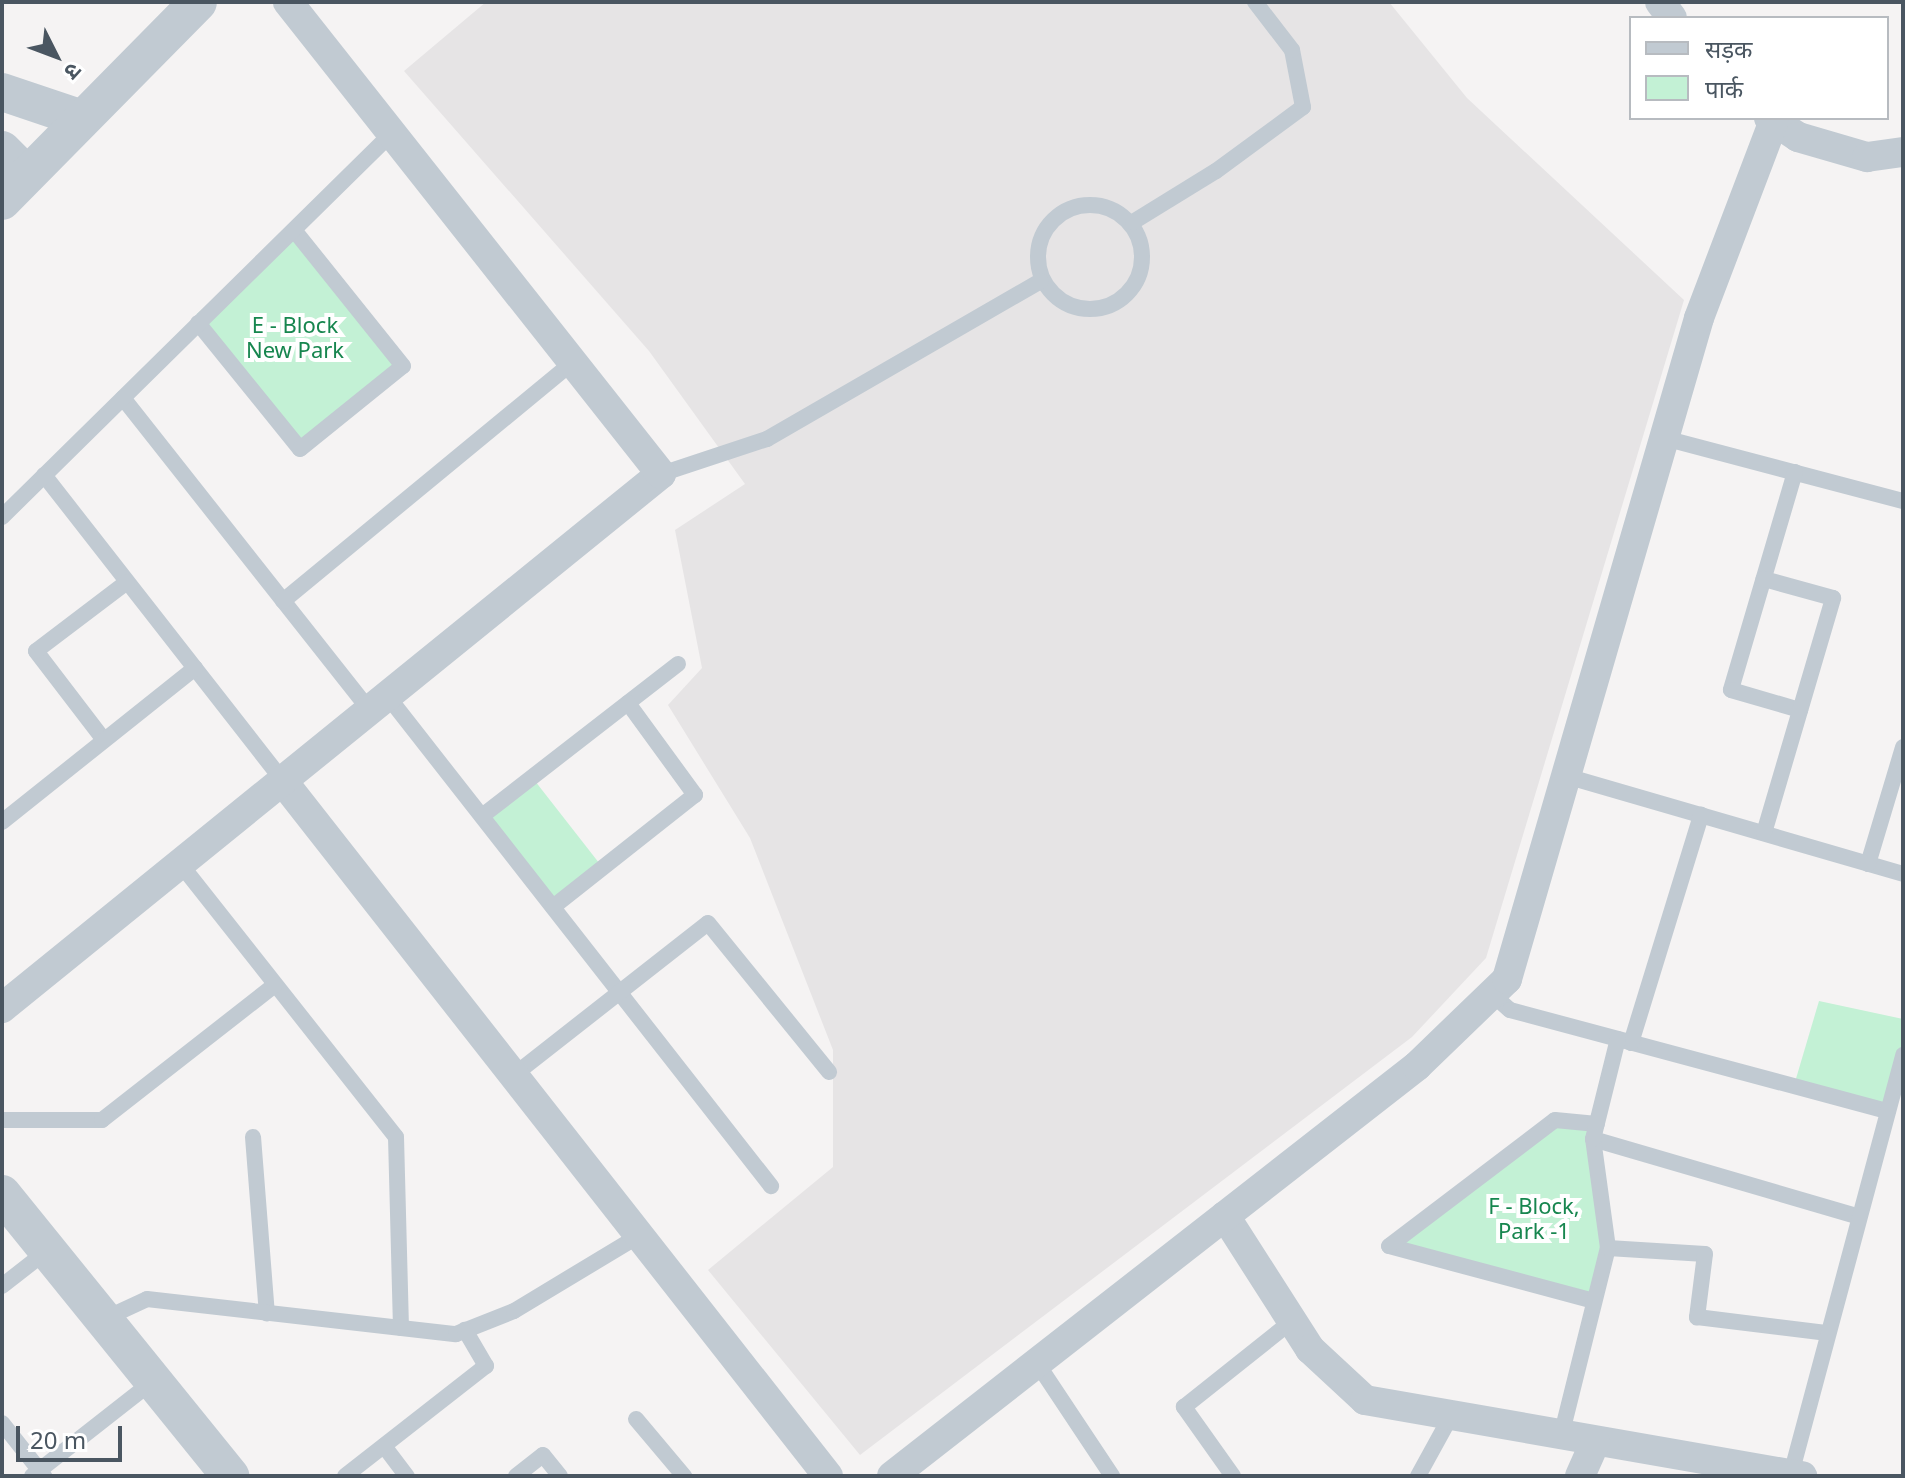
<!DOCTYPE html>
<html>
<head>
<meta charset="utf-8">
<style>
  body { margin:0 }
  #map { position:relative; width:1905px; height:1478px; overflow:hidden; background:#f5f3f3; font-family:"Noto Sans","Noto Sans Devanagari",sans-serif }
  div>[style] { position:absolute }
  .education>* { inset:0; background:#e6e4e5 }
  .green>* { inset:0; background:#c3f1d5; transform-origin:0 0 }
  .service>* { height:16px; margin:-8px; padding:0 8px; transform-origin:8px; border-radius:8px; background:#c1cad2 }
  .service>.ring { margin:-8px; padding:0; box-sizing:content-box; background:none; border:16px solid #c1cad2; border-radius:50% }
  .minor>* { height:30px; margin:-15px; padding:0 15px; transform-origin:15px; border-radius:15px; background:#c1cad2 }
  .tertiary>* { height:38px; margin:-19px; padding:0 19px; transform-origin:19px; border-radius:19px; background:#c1cad2 }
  span { translate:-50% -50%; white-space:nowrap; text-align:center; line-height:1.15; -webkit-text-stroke:8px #fff; paint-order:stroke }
  .park-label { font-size:22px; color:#17864f }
  .frame { position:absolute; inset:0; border:4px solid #4a5661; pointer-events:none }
  .legend { position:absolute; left:1629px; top:16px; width:260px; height:104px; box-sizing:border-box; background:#fff; border:2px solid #b7bbc0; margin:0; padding:10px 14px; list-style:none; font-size:24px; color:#4a5661 }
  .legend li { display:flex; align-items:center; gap:16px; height:40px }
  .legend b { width:40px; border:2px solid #b7bbc0 }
  .north { position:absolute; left:16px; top:16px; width:80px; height:80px; -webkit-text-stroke:6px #fff; paint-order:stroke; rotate:132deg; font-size:22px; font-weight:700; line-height:32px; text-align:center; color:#4a5661 }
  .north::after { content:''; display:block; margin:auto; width:28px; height:36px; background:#4a5661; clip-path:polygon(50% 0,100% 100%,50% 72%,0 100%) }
  .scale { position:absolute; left:16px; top:1426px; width:106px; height:36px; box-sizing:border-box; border:4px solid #4a5661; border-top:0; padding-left:10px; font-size:24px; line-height:28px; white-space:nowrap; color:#4a5661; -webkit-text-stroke:6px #fff; paint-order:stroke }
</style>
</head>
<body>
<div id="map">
  <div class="education">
    <i style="clip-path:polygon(486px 2px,1389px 2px,1467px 98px,1684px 300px,1486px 958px,1412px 1037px,860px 1455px,708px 1270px,833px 1167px,833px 1050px,750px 838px,668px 705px,702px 668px,675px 530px,745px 484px,649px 351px,404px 71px)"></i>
  </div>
  <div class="green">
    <i style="left:293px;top:236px;width:166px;height:124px;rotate:51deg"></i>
    <i style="left:535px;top:781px;width:106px;height:59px;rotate:52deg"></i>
    <i style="clip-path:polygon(1819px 1001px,1903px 1019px,1903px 1043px,1886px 1108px,1795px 1082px)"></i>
    <i style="clip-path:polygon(1555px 1123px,1592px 1128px,1602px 1245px,1592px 1297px,1393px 1245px)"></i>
  </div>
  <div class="service">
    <i class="ring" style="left:1038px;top:205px;width:88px;height:88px"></i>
    <i style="left:1133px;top:222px;width:97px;rotate:-31.6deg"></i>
    <i style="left:1216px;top:171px;width:108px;rotate:-36.3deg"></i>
    <i style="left:1303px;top:107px;width:58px;rotate:-100.9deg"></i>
    <i style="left:1292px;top:50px;width:61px;rotate:-127.6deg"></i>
    <i style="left:198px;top:323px;width:162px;rotate:51deg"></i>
    <i style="left:300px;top:449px;width:132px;rotate:-38.9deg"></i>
    <i style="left:403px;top:366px;width:174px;rotate:-128.7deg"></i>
    <i style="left:123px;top:398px;width:400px;rotate:51.7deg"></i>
    <i style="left:1664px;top:438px;width:247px;rotate:14.8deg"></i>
    <i style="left:1795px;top:472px;width:227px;rotate:106.4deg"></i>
    <i style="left:1731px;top:690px;width:72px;rotate:16.2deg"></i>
    <i style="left:661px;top:474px;width:112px;rotate:-18.3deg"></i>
    <i style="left:767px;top:439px;width:316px;rotate:-30deg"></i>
    <i style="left:44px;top:475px;width:392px;rotate:52deg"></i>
    <i style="left:2px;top:517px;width:547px;rotate:-44.56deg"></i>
    <i style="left:283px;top:601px;width:376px;rotate:-39.5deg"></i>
    <i style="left:389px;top:698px;width:620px;rotate:51.95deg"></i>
    <i style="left:104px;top:740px;width:112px;rotate:-127.4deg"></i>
    <i style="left:36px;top:651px;width:114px;rotate:-37.2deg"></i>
    <i style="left:1566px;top:776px;width:351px;rotate:16.2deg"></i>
    <i style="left:482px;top:816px;width:248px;rotate:-37.8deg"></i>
    <i style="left:2px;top:822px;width:247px;rotate:-38.6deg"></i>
    <i style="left:1764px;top:833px;width:245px;rotate:-73.6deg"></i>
    <i style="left:1833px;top:598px;width:72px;rotate:-164.6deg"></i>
    <i style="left:1868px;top:864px;width:122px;rotate:-73.3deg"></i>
    <i style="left:182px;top:866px;width:345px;rotate:51.7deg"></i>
    <i style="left:396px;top:1137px;width:191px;rotate:88.5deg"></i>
    <i style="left:553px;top:907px;width:181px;rotate:-38.3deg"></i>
    <i style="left:695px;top:795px;width:114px;rotate:-126.1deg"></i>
    <i style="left:1492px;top:994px;width:24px;rotate:42deg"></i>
    <i style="left:1510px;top:1010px;width:391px;rotate:15deg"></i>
    <i style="left:1631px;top:1043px;width:239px;rotate:-72.9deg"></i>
    <i style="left:514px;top:1075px;width:246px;rotate:-38.1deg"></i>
    <i style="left:708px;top:923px;width:192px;rotate:50.9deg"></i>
    <i style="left:2px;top:1120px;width:100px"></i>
    <i style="left:102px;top:1120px;width:219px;rotate:-38deg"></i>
    <i style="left:253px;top:1137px;width:177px;rotate:85.5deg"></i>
    <i style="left:1593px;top:1139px;width:277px;rotate:16.3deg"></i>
    <i style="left:1608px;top:1248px;width:97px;rotate:3.5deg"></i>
    <i style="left:1705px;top:1254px;width:64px;rotate:97.2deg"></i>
    <i style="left:1697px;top:1317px;width:132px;rotate:7deg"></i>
    <i style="left:2px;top:1286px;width:58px;rotate:-38deg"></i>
    <i style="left:1594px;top:1301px;width:212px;rotate:-165deg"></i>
    <i style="left:1389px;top:1246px;width:208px;rotate:-37.2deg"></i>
    <i style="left:1555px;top:1120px;width:42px;rotate:5.4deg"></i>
    <i style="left:104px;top:1319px;width:47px;rotate:-24.9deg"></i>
    <i style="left:147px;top:1299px;width:311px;rotate:6.5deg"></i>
    <i style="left:456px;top:1334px;width:62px;rotate:-21.6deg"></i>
    <i style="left:514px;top:1311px;width:147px;rotate:-31.1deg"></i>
    <i style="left:1037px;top:1363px;width:136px;rotate:56.4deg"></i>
    <i style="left:636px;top:1419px;width:75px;rotate:49.9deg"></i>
    <i style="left:2px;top:1423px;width:68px;rotate:51.6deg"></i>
    <i style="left:1561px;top:1436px;width:194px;rotate:-76deg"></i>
    <i style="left:1608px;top:1248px;width:110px;rotate:-97.8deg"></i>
    <i style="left:1593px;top:1139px;width:103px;rotate:-76deg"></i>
    <i style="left:384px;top:1446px;width:38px;rotate:53deg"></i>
    <i style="left:1791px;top:1474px;width:434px;rotate:-75deg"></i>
    <i style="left:32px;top:1476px;width:154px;rotate:-38.1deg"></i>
    <i style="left:345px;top:1476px;width:179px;rotate:-38deg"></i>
    <i style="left:486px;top:1366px;width:42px;rotate:-120.3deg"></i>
    <i style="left:516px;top:1476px;width:34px;rotate:-38deg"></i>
    <i style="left:543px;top:1455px;width:27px;rotate:51deg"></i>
    <i style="left:1233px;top:1476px;width:85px;rotate:-125.4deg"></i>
    <i style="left:1184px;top:1407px;width:138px;rotate:-38.5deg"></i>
    <i style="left:1418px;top:1476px;width:68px;rotate:-61.2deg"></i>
  </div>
  <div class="minor">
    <i style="left:1660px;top:2px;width:20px;rotate:53deg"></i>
    <i style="left:1769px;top:118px;width:35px;rotate:33deg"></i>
    <i style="left:1798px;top:137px;width:72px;rotate:16.2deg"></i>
    <i style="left:1867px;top:157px;width:36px;rotate:-8deg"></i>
    <i style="left:285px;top:784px;width:880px;rotate:51.88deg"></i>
    <i style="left:2px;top:1008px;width:848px;rotate:-39.02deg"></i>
    <i style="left:661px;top:474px;width:602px;rotate:-128.32deg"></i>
    <i style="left:1225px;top:1216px;width:158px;rotate:57.4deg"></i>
    <i style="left:1310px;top:1349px;width:75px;rotate:42.8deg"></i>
    <i style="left:1365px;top:1400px;width:444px;rotate:9.9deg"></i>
    <i style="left:892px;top:1476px;width:666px;rotate:-37.99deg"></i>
    <i style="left:1417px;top:1066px;width:125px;rotate:-44deg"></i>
    <i style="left:1507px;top:979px;width:688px;rotate:-73.8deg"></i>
    <i style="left:1699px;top:318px;width:211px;rotate:-69.2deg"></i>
    <i style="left:1580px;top:1476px;width:37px;rotate:-66deg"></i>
  </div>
  <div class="tertiary">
    <i style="left:2px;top:92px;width:84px;rotate:18.6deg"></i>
    <i style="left:2px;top:150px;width:35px;rotate:45deg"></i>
    <i style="left:2px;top:201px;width:279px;rotate:-45.4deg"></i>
    <i style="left:2px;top:1194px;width:363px;rotate:51deg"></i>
  </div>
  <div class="park-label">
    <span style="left:295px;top:337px">E - Block<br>New Park</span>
    <span style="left:1534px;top:1218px">F - Block,<br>Park -1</span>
  </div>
  <div class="frame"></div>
  <ul class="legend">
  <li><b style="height:10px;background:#c1cad2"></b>सड़क</li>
  <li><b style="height:22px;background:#c3f1d5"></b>पार्क</li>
  </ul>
  <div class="north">उ</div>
  <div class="scale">20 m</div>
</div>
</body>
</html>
